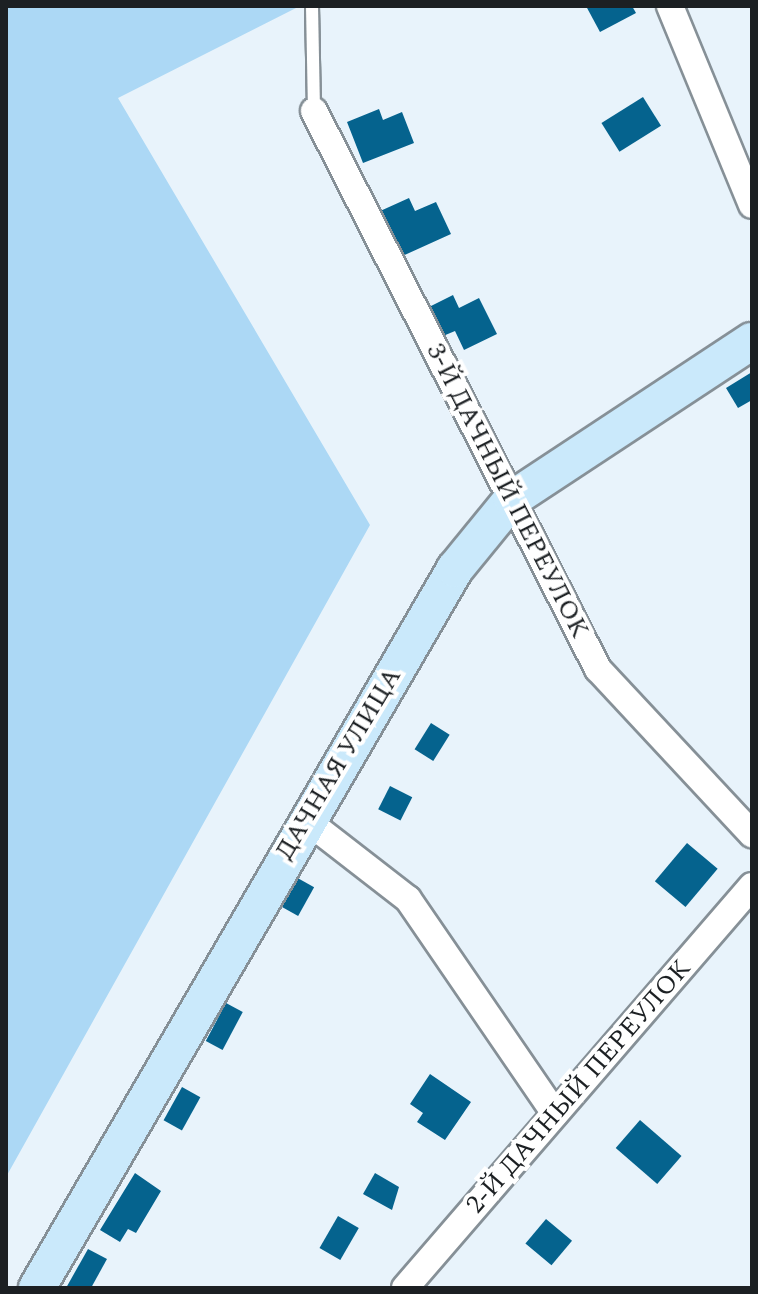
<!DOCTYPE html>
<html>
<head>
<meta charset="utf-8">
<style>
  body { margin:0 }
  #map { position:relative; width:758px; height:1294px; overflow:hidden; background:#e8f3fb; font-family:Spectral,serif }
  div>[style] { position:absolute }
  .green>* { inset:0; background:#acd8f5 }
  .building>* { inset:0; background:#05638e; transform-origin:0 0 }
  .roads { filter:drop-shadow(2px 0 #869097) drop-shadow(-2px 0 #869097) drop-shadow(0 2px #869097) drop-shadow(0 -2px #869097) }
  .lane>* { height:12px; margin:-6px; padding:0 6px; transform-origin:6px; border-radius:6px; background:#fff }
  .street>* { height:26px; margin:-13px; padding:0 13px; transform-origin:13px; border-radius:13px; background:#fff }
  .secondary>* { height:36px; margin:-18px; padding:0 18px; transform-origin:18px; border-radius:18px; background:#cae9fb }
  span { translate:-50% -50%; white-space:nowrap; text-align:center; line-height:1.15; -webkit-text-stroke:8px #fff; paint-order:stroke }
  .street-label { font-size:26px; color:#1c2023 }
  .frame { position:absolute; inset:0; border:8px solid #1c2023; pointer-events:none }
</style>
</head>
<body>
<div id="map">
  <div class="green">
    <i style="clip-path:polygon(6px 6px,300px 6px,118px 98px,370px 525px,6px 1177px)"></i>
  </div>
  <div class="building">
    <i style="clip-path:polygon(586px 6px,632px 6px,636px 13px,600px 32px)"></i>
    <i style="left:643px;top:97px;width:34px;height:49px;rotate:58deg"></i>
    <i style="clip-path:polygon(379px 109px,383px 120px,402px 112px,414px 143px,363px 163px,347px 122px)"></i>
    <i style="clip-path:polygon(409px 198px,415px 211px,436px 202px,451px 234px,398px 258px,378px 212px)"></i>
    <i style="clip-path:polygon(453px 295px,459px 308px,479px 298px,497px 334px,464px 350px,455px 331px,443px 336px,429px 307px)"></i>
    <i style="clip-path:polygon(752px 372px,752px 400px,738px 408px,726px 388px)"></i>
    <i style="left:431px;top:723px;width:22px;height:31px;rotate:32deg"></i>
    <i style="left:390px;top:786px;width:25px;height:26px;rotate:27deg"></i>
    <i style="left:687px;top:843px;width:40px;height:50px;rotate:40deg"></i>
    <i style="left:294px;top:876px;width:23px;height:33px;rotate:29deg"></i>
    <i style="left:226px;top:1003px;width:19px;height:43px;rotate:28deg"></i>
    <i style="clip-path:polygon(430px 1074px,471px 1102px,445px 1140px,417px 1122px,423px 1113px,410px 1104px)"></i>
    <i style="left:182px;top:1087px;width:21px;height:38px;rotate:29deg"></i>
    <i style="left:640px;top:1120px;width:55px;height:37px;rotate:41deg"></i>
    <i style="clip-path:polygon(135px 1173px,161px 1191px,136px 1233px,128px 1229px,120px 1242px,100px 1230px)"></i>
    <i style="clip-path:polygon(375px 1173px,399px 1187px,392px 1210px,363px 1194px)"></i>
    <i style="left:338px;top:1216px;width:24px;height:37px;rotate:30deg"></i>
    <i style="left:546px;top:1219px;width:34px;height:32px;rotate:40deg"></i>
    <i style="clip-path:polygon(88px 1249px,107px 1259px,91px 1288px,66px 1288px)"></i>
  </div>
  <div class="roads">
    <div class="lane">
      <i style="left:312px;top:6px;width:105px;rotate:88.9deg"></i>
    </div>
    <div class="street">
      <i style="left:670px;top:6px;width:215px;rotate:67.6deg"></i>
      <i style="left:314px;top:111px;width:626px;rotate:63.03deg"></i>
      <i style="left:598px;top:669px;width:226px;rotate:47deg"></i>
      <i style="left:306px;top:820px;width:129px;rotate:37.8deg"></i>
      <i style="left:408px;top:899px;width:260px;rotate:55.6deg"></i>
      <i style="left:405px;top:1288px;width:531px;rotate:-49.2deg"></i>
    </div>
    <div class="secondary">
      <i style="left:37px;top:1288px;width:832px;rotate:-59.83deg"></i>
      <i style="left:455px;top:569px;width:90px;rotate:-50.8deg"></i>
      <i style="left:512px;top:499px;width:287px;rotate:-33.4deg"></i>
    </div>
  </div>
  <div class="street-label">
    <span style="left:507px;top:491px;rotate:63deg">3-Й ДАЧНЫЙ ПЕРЕУЛОК</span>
    <span style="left:339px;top:764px;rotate:-59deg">ДАЧНАЯ УЛИЦА</span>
    <span style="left:579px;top:1087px;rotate:-49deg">2-Й ДАЧНЫЙ ПЕРЕУЛОК</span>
  </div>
  <div class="frame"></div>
</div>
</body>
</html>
